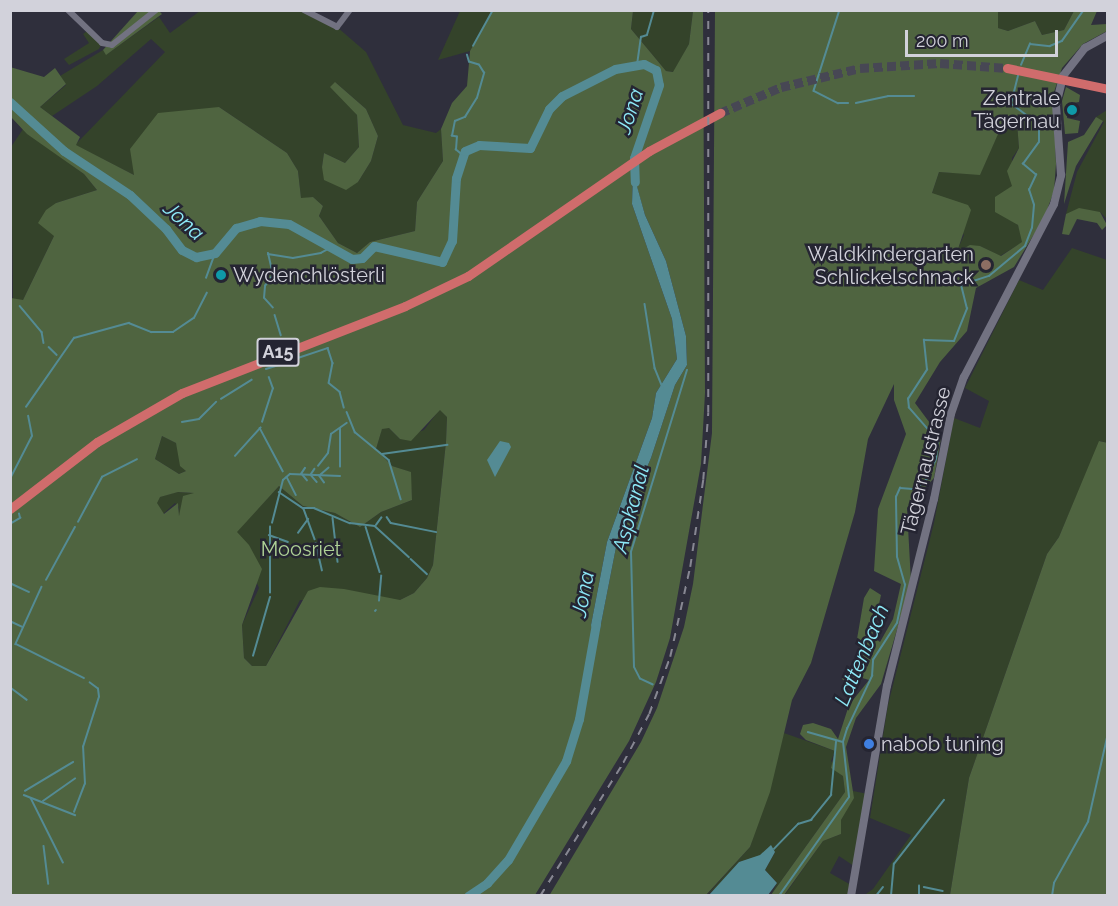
<!DOCTYPE html>
<html>
<head>
<meta charset="utf-8">
<style>
  body { margin:0 }
  #map { position:relative; width:1118px; height:906px; overflow:hidden; background:#2f2f3c; font-family:Raleway,sans-serif }
  div>[style] { position:absolute }
  .green>* { inset:0; background:#34432a }
  .forest>* { inset:0; background:#4f6440 }
  .water>* { inset:0; background:#548b94 }
  .stream>* { height:1.5px; margin:-0.75px; padding:0 0.75px; transform-origin:0.75px; border-radius:0.75px; background:#548b94 }
  .river>* { height:9px; margin:-4.5px; padding:0 4.5px; transform-origin:4.5px; border-radius:4.5px; background:#548b94 }
  .trunk-tunnel>* { height:9px; margin-top:-4.5px; transform-origin:0; background:repeating-linear-gradient(90deg,#474754 0 9px,transparent 0 13.5px) }
  .minor>* { height:6px; margin:-3px; padding:0 3px; transform-origin:3px; border-radius:3px; background:#727281 }
  .tertiary>* { height:8px; margin:-4px; padding:0 4px; transform-origin:4px; border-radius:4px; background:#727281 }
  .trunk>* { height:9px; margin:-4.5px; padding:0 4.5px; transform-origin:4.5px; border-radius:4.5px; background:#d06c6c }
  .rail>* { height:1.5px; margin-top:-0.75px; transform-origin:0; background:repeating-linear-gradient(90deg,#878792 0 8px,transparent 0 16px) }
  .dots>* { width:16px; height:16px; translate:-50% -50%; box-sizing:border-box; border:3px solid #252532; border-radius:50% }
  span { translate:-50% -50%; white-space:nowrap; text-align:center; line-height:1.15; -webkit-text-stroke:5px #252532; paint-order:stroke }
  .shield-label span { padding:2px 4px; background:#252532; border:2px solid; border-radius:4px; -webkit-text-stroke-width:0 }
  .shield-label { font-size:18px; color:#d2d2db; font-weight:700 }
  .poi-label { font-size:20px; color:#d2d2db }
  .right { translate:-100% -50%; text-align:right }
  .left { translate:0 -50%; text-align:left }
  .street-label { font-size:20px; color:#d2d2db }
  .park-label { font-size:20px; color:#afd296 }
  .water-label { font-size:21px; color:#8de9f7; font-style:italic }
  .frame { position:absolute; inset:0; border:12px solid #d2d2db; pointer-events:none }
  .scale { position:absolute; left:905px; top:30px; width:153px; height:27px; box-sizing:border-box; border:3px solid #d2d2db; border-top:0; padding-left:8px; font-size:18px; line-height:21px; white-space:nowrap; color:#d2d2db; -webkit-text-stroke:4px #252532; paint-order:stroke }
</style>
</head>
<body>
<div id="map">
  <div class="green">
    <i style="clip-path:polygon(evenodd,200px 11px,305px 11px,337px 27px,366px 52px,403px 125px,436px 133px,441px 129px,443px 161px,417px 202px,415px 231px,370px 242px,357px 253px,338px 243px,319px 216px,323px 206px,313px 197px,301px 199px,298px 171px,287px 153px,219px 107px,134px 175px,75px 145px,165px 52px,151px 39px,97px 86px,52px 116px,40px 107px,66px 85px,60px 76px,103px 50px,107px 54px,159px 17px,170px 33px,200px 11px,335px 82px,366px 109px,378px 136px,371px 161px,358px 182px,322px 167px,324px 153px,345px 163px,359px 147px,357px 115px,335px 82px)"></i>
    <i style="clip-path:polygon(460px 11px,492px 11px,470px 51px,438px 60px)"></i>
    <i style="clip-path:polygon(633px 11px,693px 11px,689px 44px,674px 72px,666px 71px,631px 29px)"></i>
    <i style="clip-path:polygon(998px 11px,1074px 11px,1064px 30px,1042px 35px,1035px 21px,1008px 31px,998px 28px)"></i>
    <i style="clip-path:polygon(87px 31px,101px 45px,99px 49px,69px 65px,64px 59px,89px 43px,83px 34px)"></i>
    <i style="clip-path:polygon(1107px 110px,1107px 219px,1100px 212px,1066px 214px,1077px 172px,1104px 122px,1096px 117px)"></i>
    <i style="clip-path:polygon(1006px 115px,1017px 123px,1019px 148px,1012px 158px,1013px 186px,995px 198px,1006px 216px,1018px 225px,1023px 242px,1000px 256px,980px 246px,969px 246px,956px 253px,964px 235px,932px 193px,939px 172px,980px 174px)"></i>
    <i style="clip-path:polygon(23px 129px,84px 174px,97px 190px,56px 203px,54px 236px,23px 300px,13px 300px,11px 147px)"></i>
    <i style="clip-path:polygon(1072px 248px,1107px 260px,1107px 443px,1100px 441px,1059px 537px,1047px 554px,969px 778px,950px 895px,863px 896px,873px 889px,911px 835px,870px 818px,888px 705px,934px 523px,954px 418px,980px 428px,989px 401px,965px 388px,1019px 280px,1043px 290px)"></i>
    <i style="clip-path:polygon(440px 409px,447px 417px,446px 442px,433px 565px,427px 578px,414px 593px,400px 600px,300px 600px,266px 666px,252px 666px,244px 658px,242px 625px,259px 588px,236px 532px,279px 486px,303px 506px,335px 513px,360px 527px,381px 512px,412px 500px,410px 472px,392px 466px,376px 449px,382px 428px,389px 428px,400px 439px,424px 430px)"></i>
    <i style="clip-path:polygon(162px 436px,176px 443px,186px 471px,179px 474px,155px 459px)"></i>
    <i style="clip-path:polygon(177px 492px,195px 493px,181px 505px,183px 511px,178px 516px,179px 507px,175px 503px,163px 514px,156px 503px,159px 497px)"></i>
    <i style="clip-path:polygon(784px 733px,835px 751px,831px 761px,843px 776px,845px 792px,771px 895px,777px 883px,765px 870px,775px 852px,739px 862px,717px 887px,706px 896px,750px 847px)"></i>
    <i style="clip-path:polygon(853px 791px,868px 794px,854px 866px,839px 856px,830px 873px,851px 885px,848px 895px,784px 896px,823px 841px,841px 834px,841px 820px)"></i>
  </div>
  <div class="forest">
    <i style="clip-path:polygon(138px 11px,159px 11px,162px 14px,106px 55px,103px 50px)"></i>
    <i style="clip-path:polygon(evenodd,492px 11px,633px 11px,631px 29px,666px 71px,673px 72px,689px 44px,693px 11px,703px 11px,705px 393px,701px 464px,670px 638px,656px 682px,629px 741px,535px 895px,11px 895px,11px 298px,23px 300px,54px 236px,38px 223px,46px 210px,56px 203px,97px 190px,84px 174px,27px 134px,11px 117px,10px 67px,44px 77px,55px 68px,66px 84px,40px 107px,80px 137px,76px 145px,134px 175px,130px 149px,158px 113px,219px 107px,287px 153px,298px 171px,301px 198px,313px 197px,323px 206px,319px 216px,338px 243px,357px 253px,370px 242px,415px 231px,417px 202px,443px 161px,441px 129px,452px 103px,467px 86px,470px 51px,492px 11px,633px 173px,645px 215px,666px 261px,686px 336px,687px 365px,675px 385px,651px 458px,619px 532px,600px 629px,591px 625px,607px 542px,652px 418px,656px 393px,677px 359px,672px 319px,632px 204px,633px 173px,492px 11px,440px 410px,447px 417px,446px 442px,433px 565px,427px 578px,414px 593px,400px 600px,344px 589px,320px 587px,308px 591px,266px 666px,252px 666px,244px 658px,242px 625px,262px 569px,249px 545px,237px 532px,279px 486px,303px 506px,335px 513px,360px 527px,381px 512px,412px 500px,411px 472px,392px 466px,376px 449px,382px 429px,389px 428px,400px 439px,411px 441px,440px 410px,492px 11px,162px 436px,176px 443px,180px 466px,186px 471px,179px 474px,155px 459px,162px 436px,492px 11px,178px 492px,194px 493px,183px 496px,179px 516px,178px 503px,164px 514px,157px 503px,160px 497px,178px 492px)"></i>
    <i style="clip-path:polygon(evenodd,715px 11px,998px 11px,998px 28px,1008px 31px,1035px 21px,1042px 35px,1064px 30px,1074px 11px,1097px 11px,1091px 25px,1107px 24px,1107px 31px,1083px 44px,1062px 68px,1053px 95px,1056px 164px,1054px 191px,1044px 218px,1014px 267px,976px 288px,967px 331px,940px 362px,915px 403px,941px 438px,934px 478px,907px 508px,911px 582px,881px 684px,856px 718px,846px 747px,854px 798px,841px 820px,841px 834px,823px 841px,784px 895px,771px 895px,845px 792px,843px 776px,831px 768px,835px 751px,806px 740px,800px 734px,803px 725px,813px 723px,831px 729px,838px 739px,849px 705px,869px 680px,859px 677px,852px 686px,842px 679px,861px 653px,857px 639px,864px 598px,870px 588px,881px 595px,872px 636px,880px 642px,893px 619px,901px 584px,874px 571px,878px 509px,906px 434px,894px 400px,894px 384px,868px 439px,855px 512px,811px 663px,792px 700px,770px 792px,750px 847px,706px 895px,549px 896px,641px 742px,657px 708px,684px 627px,693px 584px,712px 433px,715px 11px,1006px 116px,1017px 123px,1019px 148px,1007px 171px,1012px 186px,995px 197px,995px 212px,1018px 225px,1022px 242px,1001px 256px,980px 246px,970px 245px,957px 252px,971px 210px,968px 205px,932px 193px,939px 172px,980px 175px,1006px 116px)"></i>
    <i style="clip-path:polygon(335px 82px,366px 109px,378px 136px,371px 161px,358px 182px,346px 190px,324px 180px,322px 167px,324px 153px,345px 163px,359px 147px,357px 115px,330px 87px)"></i>
    <i style="clip-path:polygon(1066px 87px,1080px 95px,1079px 102px,1067px 104px,1067px 118px,1080px 121px,1078px 133px,1065px 134px,1062px 101px)"></i>
    <i style="clip-path:polygon(1096px 117px,1103px 121px,1076px 166px,1064px 204px,1068px 142px,1084px 135px)"></i>
    <i style="clip-path:polygon(1079px 208px,1100px 212px,1107px 225px,1102px 230px,1097px 223px,1077px 219px,1069px 235px,1062px 234px,1066px 214px)"></i>
    <i style="clip-path:polygon(1099px 441px,1108px 443px,1106px 895px,950px 895px,969px 778px,1047px 554px,1059px 537px)"></i>
  </div>
  <div class="water">
    <i style="clip-path:polygon(633px 172px,645px 215px,666px 261px,686px 336px,687px 365px,675px 385px,651px 458px,619px 532px,600px 629px,594px 636px,591px 625px,607px 542px,652px 418px,656px 393px,677px 359px,672px 319px,632px 204px)"></i>
    <i style="clip-path:polygon(500px 441px,509px 443px,511px 447px,495px 477px,487px 460px)"></i>
    <i style="clip-path:polygon(771px 845px,775px 852px,765px 870px,777px 883px,768px 895px,709px 895px,739px 862px,760px 855px)"></i>
  </div>
  <div class="stream">
    <i style="left:840px;top:10px;width:85px;rotate:107.8deg"></i>
    <i style="left:814px;top:91px;width:27px;rotate:27deg"></i>
    <i style="left:838px;top:103px;width:10px"></i>
    <i style="left:473px;top:46px;width:41px;rotate:-60.9deg"></i>
    <i style="left:637px;top:65px;width:28px;rotate:-82deg"></i>
    <i style="left:641px;top:37px;width:6px;rotate:-18deg"></i>
    <i style="left:647px;top:35px;width:26px;rotate:-74deg"></i>
    <i style="left:1021px;top:65px;width:23px;rotate:-67deg"></i>
    <i style="left:1030px;top:44px;width:20px;rotate:6deg"></i>
    <i style="left:1050px;top:46px;width:13px;rotate:-23deg"></i>
    <i style="left:1062px;top:41px;width:38px;rotate:-55deg"></i>
    <i style="left:856px;top:103px;width:33px;rotate:-12deg"></i>
    <i style="left:888px;top:96px;width:26px"></i>
    <i style="left:462px;top:155px;width:8px;rotate:-140deg"></i>
    <i style="left:456px;top:150px;width:13px;rotate:-86deg"></i>
    <i style="left:457px;top:137px;width:5px;rotate:-169deg"></i>
    <i style="left:452px;top:136px;width:15px;rotate:-79deg"></i>
    <i style="left:455px;top:121px;width:11px;rotate:-22deg"></i>
    <i style="left:465px;top:117px;width:22px;rotate:-58deg"></i>
    <i style="left:477px;top:98px;width:26px;rotate:-74deg"></i>
    <i style="left:484px;top:73px;width:9px;rotate:-122deg"></i>
    <i style="left:479px;top:65px;width:10px;rotate:-163deg"></i>
    <i style="left:469px;top:62px;width:7px;rotate:-106deg"></i>
    <i style="left:206px;top:278px;width:27px;rotate:-70deg"></i>
    <i style="left:645px;top:304px;width:65px;rotate:81.1deg"></i>
    <i style="left:655px;top:368px;width:22px;rotate:68deg"></i>
    <i style="left:20px;top:306px;width:34px;rotate:50deg"></i>
    <i style="left:42px;top:332px;width:11px;rotate:80deg"></i>
    <i style="left:273px;top:308px;width:13px;rotate:-132deg"></i>
    <i style="left:264px;top:298px;width:12px;rotate:-85deg"></i>
    <i style="left:265px;top:286px;width:14px;rotate:-54deg"></i>
    <i style="left:273px;top:275px;width:22px;rotate:-103deg"></i>
    <i style="left:268px;top:254px;width:25px;rotate:9deg"></i>
    <i style="left:293px;top:258px;width:28px;rotate:-10deg"></i>
    <i style="left:321px;top:253px;width:10px;rotate:-29deg"></i>
    <i style="left:275px;top:315px;width:21px;rotate:73deg"></i>
    <i style="left:49px;top:347px;width:11px;rotate:45deg"></i>
    <i style="left:289px;top:361px;width:41px;rotate:-18.4deg"></i>
    <i style="left:328px;top:348px;width:16px;rotate:72deg"></i>
    <i style="left:333px;top:363px;width:20px;rotate:101deg"></i>
    <i style="left:329px;top:383px;width:14px;rotate:39deg"></i>
    <i style="left:340px;top:392px;width:16px;rotate:75deg"></i>
    <i style="left:266px;top:369px;width:24px;rotate:-17deg"></i>
    <i style="left:221px;top:399px;width:36px;rotate:-32deg"></i>
    <i style="left:26px;top:407px;width:84px;rotate:-55.2deg"></i>
    <i style="left:74px;top:338px;width:57px;rotate:-15.3deg"></i>
    <i style="left:129px;top:323px;width:24px;rotate:22deg"></i>
    <i style="left:151px;top:332px;width:22px"></i>
    <i style="left:173px;top:332px;width:25px;rotate:-34deg"></i>
    <i style="left:194px;top:318px;width:28px;rotate:-63deg"></i>
    <i style="left:347px;top:412px;width:22px;rotate:68deg"></i>
    <i style="left:355px;top:432px;width:44px;rotate:39.5deg"></i>
    <i style="left:389px;top:460px;width:41px;rotate:72.9deg"></i>
    <i style="left:182px;top:422px;width:17px;rotate:-10deg"></i>
    <i style="left:199px;top:419px;width:24px;rotate:-45deg"></i>
    <i style="left:262px;top:422px;width:35px;rotate:-72deg"></i>
    <i style="left:273px;top:389px;width:12px;rotate:-110deg"></i>
    <i style="left:382px;top:454px;width:66px;rotate:-7.9deg"></i>
    <i style="left:235px;top:456px;width:38px;rotate:-48deg"></i>
    <i style="left:260px;top:428px;width:49px;rotate:61.9deg"></i>
    <i style="left:318px;top:466px;width:16px;rotate:-52deg"></i>
    <i style="left:328px;top:453px;width:19px;rotate:-81deg"></i>
    <i style="left:331px;top:434px;width:19px;rotate:-35deg"></i>
    <i style="left:340px;top:467px;width:38px;rotate:-90deg"></i>
    <i style="left:315px;top:469px;width:7px;rotate:124deg"></i>
    <i style="left:311px;top:475px;width:9px;rotate:49deg"></i>
    <i style="left:301px;top:474px;width:7px;rotate:-56deg"></i>
    <i style="left:302px;top:474px;width:8px;rotate:50deg"></i>
    <i style="left:319px;top:475px;width:9px;rotate:54deg"></i>
    <i style="left:320px;top:475px;width:11px;rotate:-41deg"></i>
    <i style="left:287px;top:477px;width:20px;rotate:63deg"></i>
    <i style="left:10px;top:479px;width:48px;rotate:-62.9deg"></i>
    <i style="left:32px;top:436px;width:20px;rotate:-101deg"></i>
    <i style="left:279px;top:492px;width:29px;rotate:34deg"></i>
    <i style="left:303px;top:508px;width:11px"></i>
    <i style="left:314px;top:508px;width:39px;rotate:23deg"></i>
    <i style="left:350px;top:523px;width:25px;rotate:7deg"></i>
    <i style="left:375px;top:526px;width:46px;rotate:42.4deg"></i>
    <i style="left:304px;top:509px;width:32px;rotate:70deg"></i>
    <i style="left:387px;top:517px;width:7px;rotate:56deg"></i>
    <i style="left:391px;top:523px;width:46px;rotate:11.3deg"></i>
    <i style="left:333px;top:518px;width:44px;rotate:83.5deg"></i>
    <i style="left:78px;top:522px;width:51px;rotate:-61.9deg"></i>
    <i style="left:102px;top:477px;width:39px;rotate:-27deg"></i>
    <i style="left:272px;top:523px;width:44px;rotate:-75.7deg"></i>
    <i style="left:283px;top:480px;width:9px;rotate:-41deg"></i>
    <i style="left:290px;top:474px;width:50px;rotate:2.3deg"></i>
    <i style="left:10px;top:524px;width:12px;rotate:-31deg"></i>
    <i style="left:20px;top:518px;width:4px;rotate:-104deg"></i>
    <i style="left:376px;top:525px;width:9px;rotate:-54deg"></i>
    <i style="left:366px;top:527px;width:47px;rotate:72.7deg"></i>
    <i style="left:298px;top:533px;width:17px;rotate:-54deg"></i>
    <i style="left:269px;top:535px;width:20px;rotate:20deg"></i>
    <i style="left:316px;top:543px;width:28px;rotate:77deg"></i>
    <i style="left:411px;top:559px;width:22px;rotate:43deg"></i>
    <i style="left:46px;top:580px;width:60px;rotate:-61.3deg"></i>
    <i style="left:10px;top:583px;width:21px;rotate:25deg"></i>
    <i style="left:42px;top:587px;width:63px;rotate:114.5deg"></i>
    <i style="left:16px;top:644px;width:76px;rotate:26.6deg"></i>
    <i style="left:270px;top:593px;width:66px;rotate:-90deg"></i>
    <i style="left:379px;top:601px;width:25px;rotate:-85deg"></i>
    <i style="left:375px;top:611px;width:1px;rotate:-45deg"></i>
    <i style="left:10px;top:621px;width:14px;rotate:25deg"></i>
    <i style="left:253px;top:656px;width:61px;rotate:-73.9deg"></i>
    <i style="left:653px;top:685px;width:14px;rotate:-155deg"></i>
    <i style="left:640px;top:679px;width:13px;rotate:-117deg"></i>
    <i style="left:634px;top:667px;width:115px;rotate:-91.5deg"></i>
    <i style="left:631px;top:552px;width:190px;rotate:-72.9deg"></i>
    <i style="left:10px;top:687px;width:21px;rotate:37deg"></i>
    <i style="left:808px;top:732px;width:35px;rotate:16deg"></i>
    <i style="left:25px;top:791px;width:56px;rotate:-31.1deg"></i>
    <i style="left:24px;top:795px;width:55px;rotate:21.4deg"></i>
    <i style="left:31px;top:798px;width:72px;rotate:63.4deg"></i>
    <i style="left:43px;top:801px;width:39px;rotate:-35deg"></i>
    <i style="left:74px;top:812px;width:30px;rotate:-69deg"></i>
    <i style="left:85px;top:784px;width:37px;rotate:-93deg"></i>
    <i style="left:83px;top:747px;width:52px;rotate:-72.3deg"></i>
    <i style="left:99px;top:697px;width:8px;rotate:-97deg"></i>
    <i style="left:98px;top:689px;width:10px;rotate:-143deg"></i>
    <i style="left:44px;top:846px;width:38px;rotate:83deg"></i>
    <i style="left:774px;top:849px;width:35px;rotate:-46deg"></i>
    <i style="left:798px;top:824px;width:14px;rotate:-17deg"></i>
    <i style="left:811px;top:820px;width:32px;rotate:-51deg"></i>
    <i style="left:831px;top:795px;width:53px;rotate:-84.6deg"></i>
    <i style="left:924px;top:887px;width:19px;rotate:12deg"></i>
    <i style="left:779px;top:896px;width:121px;rotate:-54.7deg"></i>
    <i style="left:849px;top:797px;width:55px;rotate:-96.2deg"></i>
    <i style="left:843px;top:742px;width:14px;rotate:-73deg"></i>
    <i style="left:847px;top:729px;width:59px;rotate:-64.7deg"></i>
    <i style="left:872px;top:676px;width:16px;rotate:-86deg"></i>
    <i style="left:873px;top:660px;width:44px;rotate:-57deg"></i>
    <i style="left:897px;top:623px;width:39px;rotate:-78deg"></i>
    <i style="left:905px;top:585px;width:29px;rotate:-106deg"></i>
    <i style="left:897px;top:557px;width:60px;rotate:-91deg"></i>
    <i style="left:896px;top:497px;width:10px;rotate:-66deg"></i>
    <i style="left:900px;top:488px;width:16px;rotate:4deg"></i>
    <i style="left:916px;top:489px;width:15px;rotate:-42deg"></i>
    <i style="left:927px;top:479px;width:22px;rotate:-66deg"></i>
    <i style="left:936px;top:459px;width:18px;rotate:-84deg"></i>
    <i style="left:938px;top:441px;width:44px;rotate:-131.3deg"></i>
    <i style="left:909px;top:408px;width:9px;rotate:-96deg"></i>
    <i style="left:908px;top:399px;width:35px;rotate:-57deg"></i>
    <i style="left:927px;top:370px;width:30px;rotate:-96deg"></i>
    <i style="left:924px;top:340px;width:30px;rotate:2deg"></i>
    <i style="left:954px;top:341px;width:35px;rotate:-68deg"></i>
    <i style="left:967px;top:309px;width:25px;rotate:-104deg"></i>
    <i style="left:961px;top:285px;width:29px;rotate:-18deg"></i>
    <i style="left:989px;top:276px;width:47px;rotate:-39.8deg"></i>
    <i style="left:1025px;top:246px;width:19px;rotate:-69deg"></i>
    <i style="left:1032px;top:228px;width:23px;rotate:-85deg"></i>
    <i style="left:1034px;top:205px;width:16px;rotate:-108deg"></i>
    <i style="left:1029px;top:190px;width:17px;rotate:-65deg"></i>
    <i style="left:1036px;top:175px;width:17px;rotate:-140deg"></i>
    <i style="left:1023px;top:164px;width:27px;rotate:-54deg"></i>
    <i style="left:1039px;top:142px;width:17px;rotate:-90deg"></i>
    <i style="left:1039px;top:125px;width:35px;rotate:-143deg"></i>
    <i style="left:1011px;top:104px;width:32px;rotate:-76deg"></i>
    <i style="left:876px;top:896px;width:11px;rotate:-52deg"></i>
    <i style="left:891px;top:896px;width:32px;rotate:-85deg"></i>
    <i style="left:894px;top:864px;width:81px;rotate:-52deg"></i>
    <i style="left:919px;top:896px;width:10px;rotate:-90deg"></i>
    <i style="left:1052px;top:896px;width:13px;rotate:-81deg"></i>
    <i style="left:1054px;top:883px;width:70px;rotate:-60.9deg"></i>
    <i style="left:1088px;top:822px;width:86px;rotate:-77.3deg"></i>
  </div>
  <div class="river">
    <i style="left:10px;top:102px;width:73px;rotate:42.2deg"></i>
    <i style="left:64px;top:151px;width:79px;rotate:33.7deg"></i>
    <i style="left:130px;top:195px;width:50px;rotate:43.4deg"></i>
    <i style="left:166px;top:229px;width:26px;rotate:53deg"></i>
    <i style="left:182px;top:250px;width:16px;rotate:27deg"></i>
    <i style="left:196px;top:257px;width:19px;rotate:-12deg"></i>
    <i style="left:215px;top:253px;width:33px;rotate:-50deg"></i>
    <i style="left:236px;top:228px;width:25px;rotate:-16deg"></i>
    <i style="left:260px;top:221px;width:29px;rotate:6deg"></i>
    <i style="left:289px;top:224px;width:72px;rotate:29.1deg"></i>
    <i style="left:352px;top:259px;width:10px;rotate:-6deg"></i>
    <i style="left:362px;top:258px;width:17px;rotate:-45deg"></i>
    <i style="left:374px;top:246px;width:70px;rotate:13.2deg"></i>
    <i style="left:442px;top:262px;width:23px;rotate:-65deg"></i>
    <i style="left:452px;top:241px;width:63px;rotate:-86.4deg"></i>
    <i style="left:456px;top:178px;width:28px;rotate:-72deg"></i>
    <i style="left:465px;top:151px;width:15px;rotate:-23deg"></i>
    <i style="left:479px;top:145px;width:51px;rotate:3.4deg"></i>
    <i style="left:530px;top:148px;width:43px;rotate:-64deg"></i>
    <i style="left:549px;top:109px;width:18px;rotate:-45deg"></i>
    <i style="left:562px;top:96px;width:59px;rotate:-27deg"></i>
    <i style="left:615px;top:69px;width:29px;rotate:-10deg"></i>
    <i style="left:644px;top:64px;width:13px;rotate:27deg"></i>
    <i style="left:656px;top:70px;width:15px;rotate:79deg"></i>
    <i style="left:659px;top:85px;width:77px;rotate:108.9deg"></i>
    <i style="left:634px;top:158px;width:24px;rotate:88deg"></i>
    <i style="left:468px;top:896px;width:23px;rotate:-34deg"></i>
    <i style="left:487px;top:883px;width:31px;rotate:-48deg"></i>
    <i style="left:508px;top:860px;width:115px;rotate:-59.6deg"></i>
    <i style="left:566px;top:761px;width:44px;rotate:-72.8deg"></i>
    <i style="left:579px;top:719px;width:97px;rotate:-79.9deg"></i>
  </div>
  <div class="trunk-tunnel">
    <i style="left:720px;top:113px;width:66px;rotate:-23.1deg"></i>
    <i style="left:781px;top:87px;width:81px;rotate:-13.5deg"></i>
    <i style="left:860px;top:68px;width:80px;rotate:-3.6deg"></i>
    <i style="left:940px;top:63px;width:67px;rotate:4.3deg"></i>
  </div>
  <div class="minor">
    <i style="left:68px;top:10px;width:47px;rotate:44.1deg"></i>
    <i style="left:102px;top:43px;width:10px;rotate:11deg"></i>
    <i style="left:112px;top:45px;width:56px;rotate:-38.5deg"></i>
    <i style="left:304px;top:10px;width:37px;rotate:27deg"></i>
    <i style="left:337px;top:27px;width:21px;rotate:-53deg"></i>
  </div>
  <div class="tertiary">
    <i style="left:851px;top:896px;width:213px;rotate:-80.3deg"></i>
    <i style="left:887px;top:686px;width:193px;rotate:-75.9deg"></i>
    <i style="left:934px;top:499px;width:87px;rotate:-78.7deg"></i>
    <i style="left:951px;top:414px;width:39px;rotate:-71deg"></i>
    <i style="left:964px;top:377px;width:195px;rotate:-62.5deg"></i>
    <i style="left:1054px;top:204px;width:30px;rotate:-76deg"></i>
    <i style="left:1061px;top:175px;width:70px;rotate:-94.1deg"></i>
    <i style="left:1056px;top:105px;width:30px;rotate:-76deg"></i>
    <i style="left:1063px;top:76px;width:36px;rotate:-52deg"></i>
    <i style="left:1085px;top:48px;width:26px;rotate:-29deg"></i>
  </div>
  <div class="trunk">
    <i style="left:1007px;top:68px;width:103px;rotate:11.7deg"></i>
    <i style="left:10px;top:509px;width:110px;rotate:-37.6deg"></i>
    <i style="left:97px;top:442px;width:98px;rotate:-30deg"></i>
    <i style="left:182px;top:393px;width:239px;rotate:-21.3deg"></i>
    <i style="left:405px;top:306px;width:70px;rotate:-25.5deg"></i>
    <i style="left:468px;top:276px;width:220px;rotate:-34.6deg"></i>
    <i style="left:649px;top:151px;width:81px;rotate:-28.2deg"></i>
  </div>
  <div class="rail">
    <i style="left:540px;top:896px;width:157px;rotate:-58deg"></i>
    <i style="left:623px;top:763px;width:55px;rotate:-62deg"></i>
    <i style="left:649px;top:714px;width:61px;rotate:-69.8deg"></i>
    <i style="left:670px;top:657px;width:92px;rotate:-77.5deg"></i>
    <i style="left:690px;top:567px;width:88px;rotate:-81.5deg"></i>
    <i style="left:703px;top:480px;width:67px;rotate:-85.7deg"></i>
    <i style="left:708px;top:413px;width:403px;rotate:-90deg"></i>
  </div>
  <div class="dots">
    <i style="left:1072px;top:110px;background:#0f9aa8"></i>
    <i style="left:986px;top:265px;background:#8d6e63"></i>
    <i style="left:221px;top:275px;background:#0f9aa8"></i>
    <i style="left:869px;top:744px;background:#3f7fe0"></i>
  </div>
  <div class="shield-label">
    <span style="left:278px;top:352px">A15</span>
  </div>
  <div class="poi-label">
    <span class="right" style="left:1060px;top:110px">Zentrale<br>Tägernau</span>
    <span class="right" style="left:974px;top:266px">Waldkindergarten<br>Schlickelschnack</span>
    <span class="left" style="left:233px;top:275px">Wydenchlösterli</span>
    <span class="left" style="left:881px;top:744px">nabob tuning</span>
  </div>
  <div class="street-label">
    <span style="left:926px;top:461px;rotate:-76deg">Tägernaustrasse</span>
  </div>
  <div class="park-label">
    <span style="left:301px;top:549px">Moosriet</span>
  </div>
  <div class="water-label">
    <span style="left:630px;top:111px;rotate:-72deg">Jona</span>
    <span style="left:184px;top:221px;rotate:42deg">Jona</span>
    <span style="left:631px;top:509px;rotate:-75deg">Aspkanal</span>
    <span style="left:583px;top:594px;rotate:-79deg">Jona</span>
    <span style="left:862px;top:655px;rotate:-67deg">Lattenbach</span>
  </div>
  <div class="frame"></div>
  <div class="scale">200 m</div>
</div>
</body>
</html>
